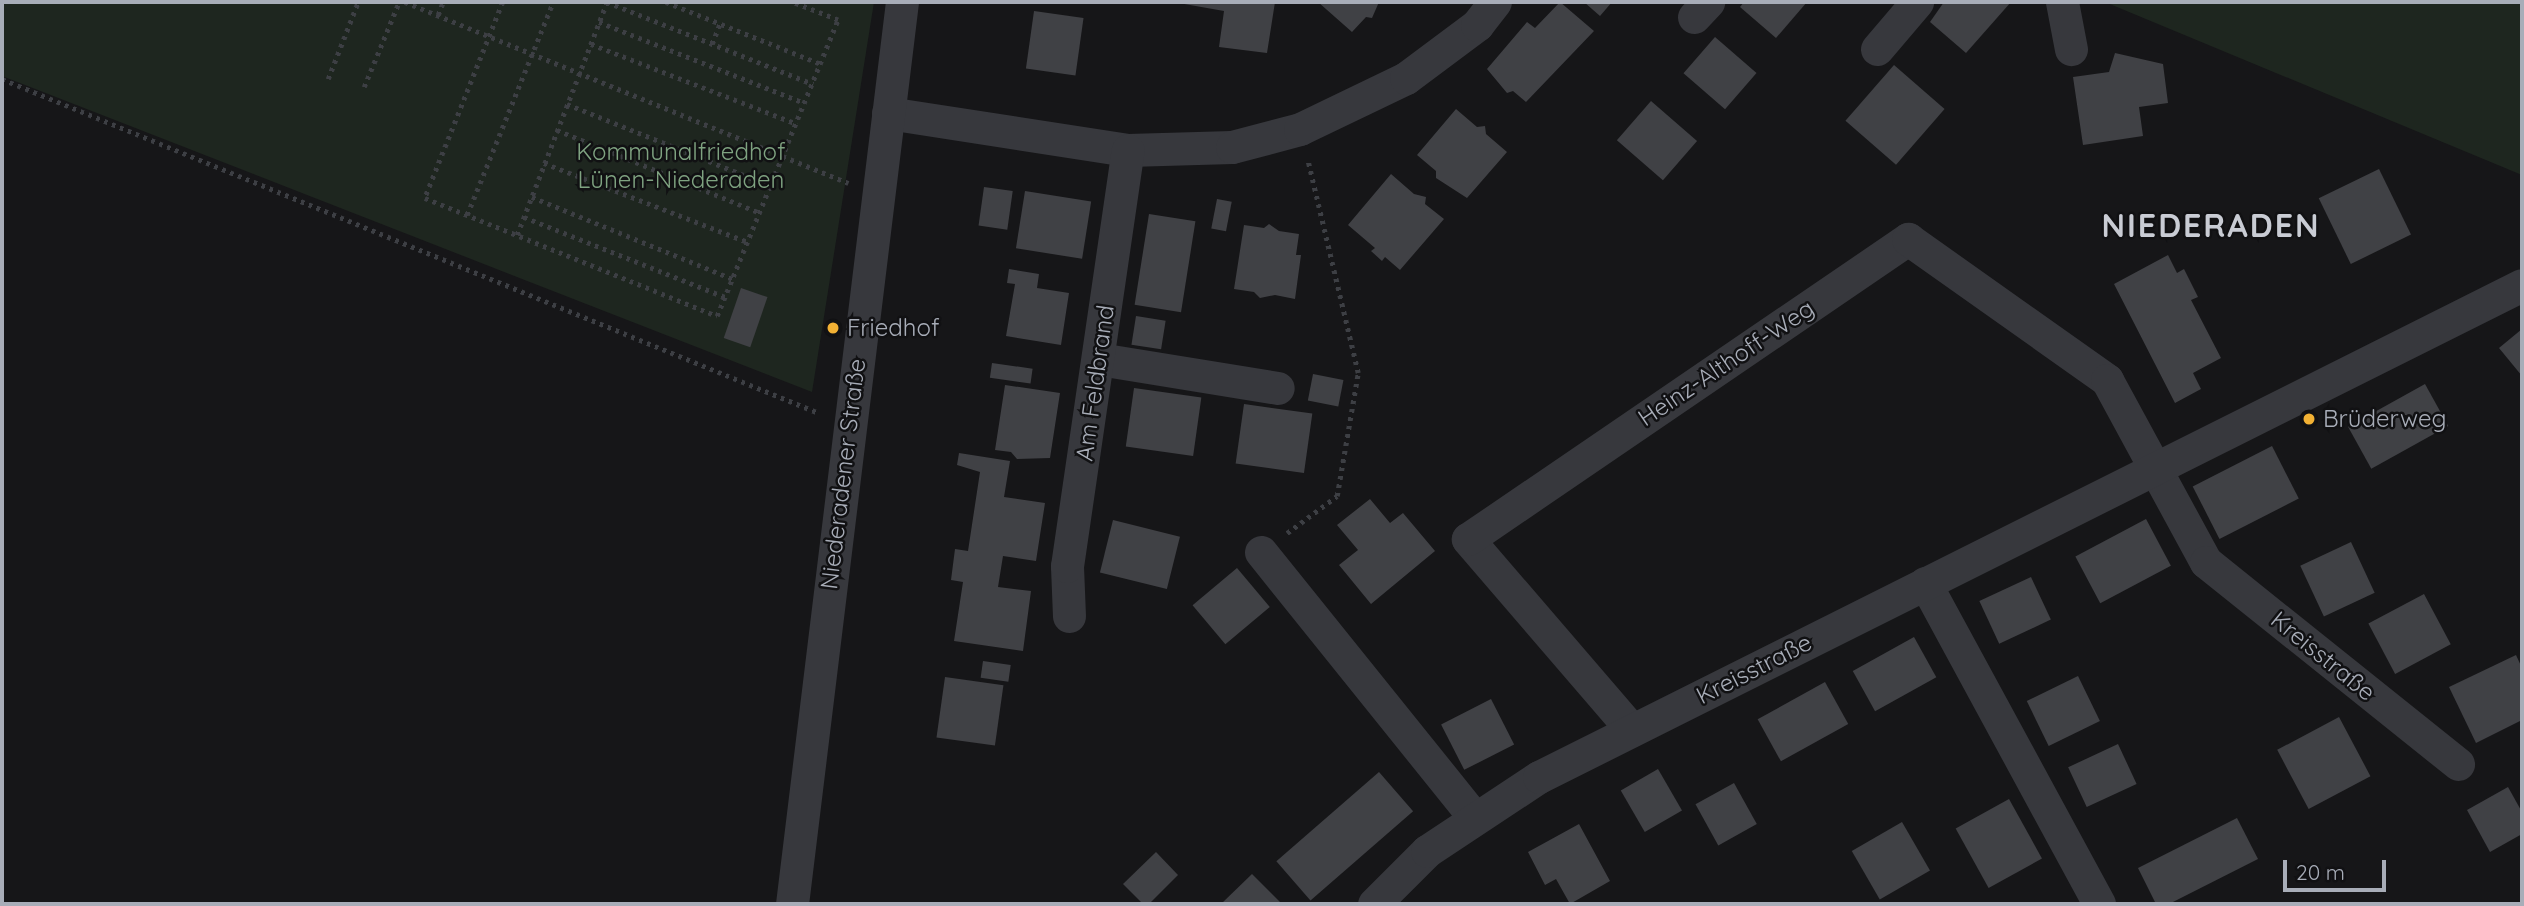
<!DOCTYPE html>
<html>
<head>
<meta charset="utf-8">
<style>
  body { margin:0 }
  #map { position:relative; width:2524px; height:906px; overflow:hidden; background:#161618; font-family:Quicksand,sans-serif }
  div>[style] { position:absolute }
  .green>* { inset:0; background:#1e261f }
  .building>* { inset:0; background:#404145; transform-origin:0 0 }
  .path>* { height:4.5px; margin-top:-2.25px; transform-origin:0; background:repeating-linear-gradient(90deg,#3d3f44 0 3.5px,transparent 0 8.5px) }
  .minor>* { height:33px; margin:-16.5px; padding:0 16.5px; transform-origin:16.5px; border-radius:16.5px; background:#37383d }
  .dots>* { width:19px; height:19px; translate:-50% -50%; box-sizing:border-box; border:4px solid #111113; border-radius:50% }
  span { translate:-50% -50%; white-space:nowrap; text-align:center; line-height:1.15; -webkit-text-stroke:5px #111113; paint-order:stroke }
  .park-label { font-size:24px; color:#7fa381 }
  .poi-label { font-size:24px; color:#a8adb8 }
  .left { translate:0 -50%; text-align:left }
  .street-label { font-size:24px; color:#a8adb8 }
  .district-label { font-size:32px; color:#c9ccd4; font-weight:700; letter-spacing:2px }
  .frame { position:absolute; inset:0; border:4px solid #a8adb8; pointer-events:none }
  .scale { position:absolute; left:2283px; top:860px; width:103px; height:32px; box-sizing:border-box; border:4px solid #a8adb8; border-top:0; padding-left:9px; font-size:21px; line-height:24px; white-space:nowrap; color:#a8adb8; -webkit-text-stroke:5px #111113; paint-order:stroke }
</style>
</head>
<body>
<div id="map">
  <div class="green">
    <i style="clip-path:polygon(2px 2px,874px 2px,812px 392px,2px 76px)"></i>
    <i style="clip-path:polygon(2105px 2px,2522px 2px,2522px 175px)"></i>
  </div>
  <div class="building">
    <i style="clip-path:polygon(1173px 2px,1275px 2px,1267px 53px,1219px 47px,1224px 11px)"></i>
    <i style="clip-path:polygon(1318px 2px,1379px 2px,1372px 18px,1366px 17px,1352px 32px)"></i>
    <i style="clip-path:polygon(1560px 2px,1594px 31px,1526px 102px,1513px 91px,1507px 93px,1487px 69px,1527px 22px,1535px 28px)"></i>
    <i style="clip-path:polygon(1584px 2px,1612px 2px,1600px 16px)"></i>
    <i style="clip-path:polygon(1744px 2px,1807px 2px,1776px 38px,1740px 7px)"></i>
    <i style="clip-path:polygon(1944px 2px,2011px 2px,1966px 53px,1930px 22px)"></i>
    <i style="left:1034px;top:11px;width:50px;height:58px;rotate:8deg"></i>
    <i style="left:1715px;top:37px;width:55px;height:48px;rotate:41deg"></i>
    <i style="clip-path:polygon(2115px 53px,2163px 64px,2168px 103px,2139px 107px,2143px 136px,2083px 145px,2073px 77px,2109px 72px)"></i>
    <i style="left:1894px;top:65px;width:67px;height:74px;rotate:41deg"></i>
    <i style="left:1651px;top:101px;width:61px;height:52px;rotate:41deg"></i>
    <i style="clip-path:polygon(1456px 109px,1477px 127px,1485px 126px,1486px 134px,1507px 152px,1467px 198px,1436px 178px,1436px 171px,1417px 155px)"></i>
    <i style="left:2379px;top:169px;width:73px;height:67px;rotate:64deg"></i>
    <i style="clip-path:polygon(1391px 174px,1414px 194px,1426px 197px,1425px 204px,1444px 219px,1400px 270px,1385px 257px,1382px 261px,1371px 251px,1375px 248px,1348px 225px)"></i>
    <i style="left:984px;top:187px;width:29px;height:39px;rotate:8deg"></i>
    <i style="left:1025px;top:191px;width:67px;height:58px;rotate:9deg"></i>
    <i style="left:1217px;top:199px;width:15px;height:30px;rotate:11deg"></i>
    <i style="left:1149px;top:214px;width:47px;height:92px;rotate:9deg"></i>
    <i style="clip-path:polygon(1269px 224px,1279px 231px,1299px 234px,1296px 255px,1301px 255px,1295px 299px,1275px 295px,1260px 298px,1254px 292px,1234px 289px,1244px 225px,1264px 228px)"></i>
    <i style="clip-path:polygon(2168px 255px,2177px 273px,2184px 269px,2198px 297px,2191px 300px,2221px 358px,2193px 373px,2201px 389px,2175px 403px,2114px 284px)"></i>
    <i style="clip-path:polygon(1009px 269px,1039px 274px,1037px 288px,1069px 293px,1061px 345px,1006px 336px,1015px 284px,1007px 283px)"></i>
    <i style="left:741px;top:288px;width:28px;height:53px;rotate:19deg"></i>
    <i style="left:1136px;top:316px;width:30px;height:29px;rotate:9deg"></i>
    <i style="clip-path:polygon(2522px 329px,2522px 376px,2499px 348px)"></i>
    <i style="left:992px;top:363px;width:41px;height:15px;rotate:8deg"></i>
    <i style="left:1313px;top:374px;width:31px;height:27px;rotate:11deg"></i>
    <i style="left:2425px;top:384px;width:48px;height:88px;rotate:61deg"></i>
    <i style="clip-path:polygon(1005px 385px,1060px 393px,1050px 458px,1017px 459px,1011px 452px,995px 450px)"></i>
    <i style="left:1134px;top:388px;width:68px;height:59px;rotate:8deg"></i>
    <i style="left:1244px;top:404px;width:69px;height:60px;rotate:8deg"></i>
    <i style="left:2272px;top:446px;width:59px;height:89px;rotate:63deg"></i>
    <i style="clip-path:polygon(959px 453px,1010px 461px,1004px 497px,1045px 503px,1036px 561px,1003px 556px,998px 587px,1031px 591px,1023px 651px,954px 641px,963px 582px,951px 580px,955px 549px,968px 551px,980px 472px,957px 465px)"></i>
    <i style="clip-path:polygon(1370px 499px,1390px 523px,1403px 513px,1435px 551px,1371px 604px,1339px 565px,1358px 550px,1337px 525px)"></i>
    <i style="left:2146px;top:519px;width:53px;height:80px;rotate:62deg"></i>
    <i style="left:1113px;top:520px;width:69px;height:54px;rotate:14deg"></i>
    <i style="left:2351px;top:542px;width:56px;height:56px;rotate:65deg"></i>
    <i style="left:1237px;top:568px;width:51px;height:58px;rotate:50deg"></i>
    <i style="left:2031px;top:577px;width:47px;height:57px;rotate:65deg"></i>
    <i style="left:2424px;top:594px;width:57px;height:63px;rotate:62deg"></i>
    <i style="left:1914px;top:637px;width:46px;height:70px;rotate:61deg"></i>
    <i style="clip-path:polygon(2516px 655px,2522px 668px,2522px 720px,2476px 743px,2449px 687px)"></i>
    <i style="left:983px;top:661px;width:28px;height:17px;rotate:8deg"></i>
    <i style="left:2078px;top:676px;width:50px;height:57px;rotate:64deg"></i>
    <i style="left:945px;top:677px;width:59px;height:61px;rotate:8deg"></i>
    <i style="left:1825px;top:682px;width:48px;height:77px;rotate:61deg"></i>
    <i style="left:1491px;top:699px;width:51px;height:56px;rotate:63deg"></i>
    <i style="left:2339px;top:717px;width:67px;height:70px;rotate:62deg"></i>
    <i style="left:2118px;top:744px;width:44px;height:55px;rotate:65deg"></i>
    <i style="left:1658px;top:769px;width:48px;height:43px;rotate:60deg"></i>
    <i style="left:1379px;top:772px;width:52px;height:136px;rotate:49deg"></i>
    <i style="left:1734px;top:783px;width:47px;height:44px;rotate:61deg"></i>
    <i style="clip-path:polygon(2508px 787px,2522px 812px,2522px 834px,2490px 852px,2467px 810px)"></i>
    <i style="left:2009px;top:799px;width:68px;height:61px;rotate:61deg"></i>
    <i style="clip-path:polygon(2237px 818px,2258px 859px,2169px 904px,2156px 904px,2138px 868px)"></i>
    <i style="left:1902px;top:822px;width:56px;height:58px;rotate:60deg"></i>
    <i style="clip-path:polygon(1579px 824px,1610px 881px,1570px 904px,1556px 879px,1545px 885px,1528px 852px)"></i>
    <i style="clip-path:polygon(1156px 852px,1178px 875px,1149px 904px,1143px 904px,1123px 884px)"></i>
    <i style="clip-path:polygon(1252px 874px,1282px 904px,1221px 904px)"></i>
  </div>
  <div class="path">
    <i style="left:405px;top:2px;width:479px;rotate:22.2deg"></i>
    <i style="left:503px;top:2px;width:211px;rotate:111.7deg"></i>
    <i style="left:425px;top:198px;width:315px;rotate:22deg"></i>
    <i style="left:717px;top:316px;width:320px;rotate:-67.8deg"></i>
    <i style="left:838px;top:20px;width:49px;rotate:-158.6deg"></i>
    <i style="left:607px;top:2px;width:222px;rotate:21.7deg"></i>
    <i style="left:666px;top:2px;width:167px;rotate:21.8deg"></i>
    <i style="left:438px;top:15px;width:14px;rotate:-69deg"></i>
    <i style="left:599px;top:22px;width:221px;rotate:21.5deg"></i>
    <i style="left:591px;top:44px;width:221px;rotate:21.2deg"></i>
    <i style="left:712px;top:44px;width:22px;rotate:-69deg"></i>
    <i style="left:2px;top:79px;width:883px;rotate:22.24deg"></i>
    <i style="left:328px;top:79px;width:83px;rotate:-68.7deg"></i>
    <i style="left:364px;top:87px;width:92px;rotate:-67.6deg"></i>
    <i style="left:567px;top:104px;width:220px;rotate:21.9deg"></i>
    <i style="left:557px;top:130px;width:219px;rotate:22.2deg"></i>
    <i style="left:544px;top:163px;width:219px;rotate:21.2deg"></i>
    <i style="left:532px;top:197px;width:217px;rotate:22.2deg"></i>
    <i style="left:467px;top:215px;width:230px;rotate:-68deg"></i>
    <i style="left:524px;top:217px;width:216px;rotate:21.7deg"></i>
    <i style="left:517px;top:235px;width:250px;rotate:-68.9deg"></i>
    <i style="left:1287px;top:533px;width:62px;rotate:-36.5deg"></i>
    <i style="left:1337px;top:496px;width:125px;rotate:-80.3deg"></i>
    <i style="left:1358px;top:373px;width:218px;rotate:-103.3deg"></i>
  </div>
  <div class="minor">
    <i style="left:2062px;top:2px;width:48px;rotate:79.2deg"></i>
    <i style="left:1694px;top:17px;width:21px;rotate:-47deg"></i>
    <i style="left:1877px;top:49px;width:62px;rotate:-49.6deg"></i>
    <i style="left:888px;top:113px;width:243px;rotate:8.8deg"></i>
    <i style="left:1128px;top:150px;width:104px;rotate:-1.7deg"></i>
    <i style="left:1232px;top:147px;width:70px;rotate:-14.8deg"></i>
    <i style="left:1300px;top:129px;width:118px;rotate:-25.7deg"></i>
    <i style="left:1406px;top:78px;width:89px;rotate:-36.7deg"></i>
    <i style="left:1477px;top:25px;width:29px;rotate:-52deg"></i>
    <i style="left:1099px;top:359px;width:181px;rotate:9.2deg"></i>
    <i style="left:1261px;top:552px;width:341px;rotate:51.2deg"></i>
    <i style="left:1925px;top:583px;width:365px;rotate:61.5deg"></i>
    <i style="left:1069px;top:616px;width:50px;rotate:-92.3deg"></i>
    <i style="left:1067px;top:566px;width:420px;rotate:-81.7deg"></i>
    <i style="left:1632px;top:730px;width:252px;rotate:-130.7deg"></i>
    <i style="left:1468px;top:539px;width:533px;rotate:-34.29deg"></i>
    <i style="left:1908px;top:239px;width:244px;rotate:35.3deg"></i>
    <i style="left:2107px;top:380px;width:207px;rotate:61.5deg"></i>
    <i style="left:2206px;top:562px;width:323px;rotate:38.7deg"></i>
    <i style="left:792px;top:904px;width:909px;rotate:-83.05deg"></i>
    <i style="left:1374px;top:904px;width:75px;rotate:-45deg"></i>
    <i style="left:1427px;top:851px;width:134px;rotate:-33.5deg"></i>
    <i style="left:1539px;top:777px;width:1099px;rotate:-26.59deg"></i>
  </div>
  <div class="dots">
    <i style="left:833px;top:328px;background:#f2b134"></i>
    <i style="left:2309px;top:419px;background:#f2b134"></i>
  </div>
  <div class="park-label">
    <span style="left:681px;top:166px">Kommunalfriedhof<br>Lünen-Niederaden</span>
  </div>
  <div class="poi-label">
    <span class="left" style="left:847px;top:328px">Friedhof</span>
    <span class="left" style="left:2323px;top:419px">Brüderweg</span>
  </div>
  <div class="street-label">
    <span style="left:1726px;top:363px;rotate:-34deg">Heinz-Althoff-Weg</span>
    <span style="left:1095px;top:383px;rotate:-82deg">Am Feldbrand</span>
    <span style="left:843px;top:474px;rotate:-83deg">Niederadener Straße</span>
    <span style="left:2323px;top:656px;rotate:39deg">Kreisstraße</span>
    <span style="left:1754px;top:669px;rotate:-27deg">Kreisstraße</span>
  </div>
  <div class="district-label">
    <span style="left:2211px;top:225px">NIEDERADEN</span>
  </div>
  <div class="frame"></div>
  <div class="scale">20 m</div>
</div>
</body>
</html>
